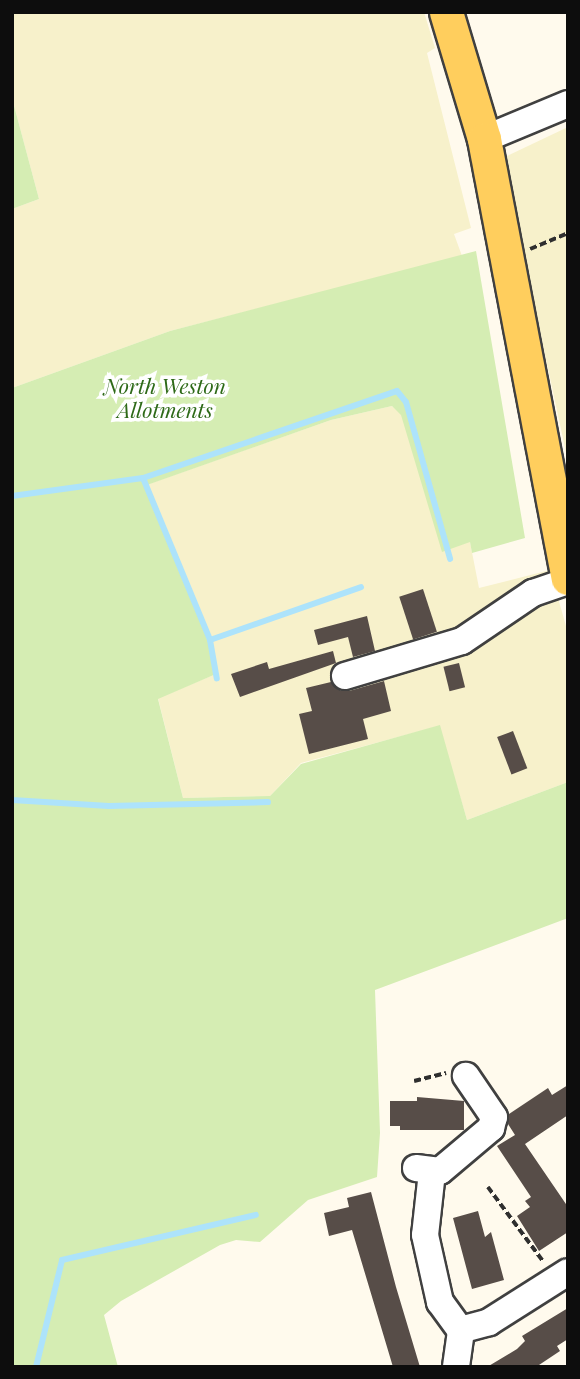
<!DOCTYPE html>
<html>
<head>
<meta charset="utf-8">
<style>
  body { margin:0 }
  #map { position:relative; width:580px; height:1379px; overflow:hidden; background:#fffaed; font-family:"Playfair Display",serif }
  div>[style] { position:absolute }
  .farmland>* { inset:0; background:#f7f1cb }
  .green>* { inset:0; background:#d5edb3 }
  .stream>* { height:6px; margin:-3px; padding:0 3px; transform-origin:3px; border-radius:3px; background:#ade3fb }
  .building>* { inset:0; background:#574d48; transform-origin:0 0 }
  .path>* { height:3.5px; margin-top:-1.75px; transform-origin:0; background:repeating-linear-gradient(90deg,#2f2f2f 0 7px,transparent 0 10.5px) }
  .roads { filter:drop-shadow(2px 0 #404040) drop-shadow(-2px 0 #404040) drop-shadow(0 2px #404040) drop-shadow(0 -2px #404040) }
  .minor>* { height:26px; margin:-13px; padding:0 13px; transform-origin:13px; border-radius:13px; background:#fff }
  .major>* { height:33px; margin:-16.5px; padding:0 16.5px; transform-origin:16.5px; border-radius:16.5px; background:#ffce5d }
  span { translate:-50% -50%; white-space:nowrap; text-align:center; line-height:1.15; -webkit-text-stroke:7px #fff; paint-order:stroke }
  .park-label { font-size:21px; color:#2e6a18; font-style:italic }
  .frame { position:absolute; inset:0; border:14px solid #0d0d0d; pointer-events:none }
</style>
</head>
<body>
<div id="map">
  <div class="farmland">
    <i style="clip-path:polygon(12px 12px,424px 12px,435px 48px,427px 53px,471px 228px,454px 234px,462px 256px,170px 331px,12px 388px,12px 209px,39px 199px,12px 98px)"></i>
    <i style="clip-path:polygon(568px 127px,568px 462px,503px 158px)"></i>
    <i style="clip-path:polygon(392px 406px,401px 414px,470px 542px,479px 588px,550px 570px,568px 633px,568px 782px,467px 820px,439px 726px,301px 763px,270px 796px,183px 798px,158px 698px,216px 674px,210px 640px,146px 485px,331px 420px)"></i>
  </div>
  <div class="green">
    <i style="clip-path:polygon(12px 98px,39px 199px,12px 209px)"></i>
    <i style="clip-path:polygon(476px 251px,525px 538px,472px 553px,470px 542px,442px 552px,401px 415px,392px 406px,331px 420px,147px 485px,210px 640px,216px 674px,158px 699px,183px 798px,270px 796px,301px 764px,440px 725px,467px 820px,568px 782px,568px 918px,375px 990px,380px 1133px,377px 1177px,308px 1200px,260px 1242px,236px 1240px,220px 1245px,121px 1301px,104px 1315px,118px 1367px,12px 1367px,12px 388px,170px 331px)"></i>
  </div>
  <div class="stream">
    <i style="left:143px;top:478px;width:175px;rotate:67.5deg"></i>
    <i style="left:210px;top:640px;width:39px;rotate:80deg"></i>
    <i style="left:12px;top:496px;width:132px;rotate:-7.8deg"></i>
    <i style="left:143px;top:478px;width:268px;rotate:-18.9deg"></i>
    <i style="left:397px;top:391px;width:14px;rotate:51deg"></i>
    <i style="left:406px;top:402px;width:163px;rotate:74.3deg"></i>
    <i style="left:210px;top:640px;width:160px;rotate:-19.3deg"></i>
    <i style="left:12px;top:800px;width:97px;rotate:3.5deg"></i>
    <i style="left:109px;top:806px;width:159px;rotate:-1.4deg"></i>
    <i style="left:36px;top:1367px;width:110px;rotate:-76.3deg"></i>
    <i style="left:62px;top:1260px;width:199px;rotate:-13.1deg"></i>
  </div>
  <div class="building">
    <i style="left:423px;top:589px;width:45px;height:25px;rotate:72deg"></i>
    <i style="clip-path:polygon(367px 616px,375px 651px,353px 657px,348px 637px,318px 645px,314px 630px)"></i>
    <i style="clip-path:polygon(333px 651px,336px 663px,240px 697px,231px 674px,267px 662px,269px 669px)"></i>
    <i style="left:459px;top:663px;width:25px;height:16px;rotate:76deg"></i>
    <i style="clip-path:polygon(384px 681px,391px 711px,363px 719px,368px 739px,309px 754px,299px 714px,312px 711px,306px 688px,331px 682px,341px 691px,349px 691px)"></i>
    <i style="left:513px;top:731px;width:40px;height:17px;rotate:69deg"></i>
    <i style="clip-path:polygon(568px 1085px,568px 1115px,525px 1144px,568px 1207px,568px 1232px,539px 1251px,517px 1216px,530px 1207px,525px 1201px,531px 1197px,497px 1146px,515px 1135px,508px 1124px,509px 1114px,548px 1088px,552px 1095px)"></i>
    <i style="clip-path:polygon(417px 1097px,464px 1101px,464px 1130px,400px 1130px,400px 1126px,390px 1126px,390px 1101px,417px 1101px)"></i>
    <i style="clip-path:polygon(371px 1192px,396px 1287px,420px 1367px,393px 1367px,352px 1230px,329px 1236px,324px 1213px,349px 1207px,347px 1198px)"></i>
    <i style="clip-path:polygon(478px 1211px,485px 1237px,491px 1232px,504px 1280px,472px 1289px,453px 1218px)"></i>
    <i style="clip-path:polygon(568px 1308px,568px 1339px,557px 1346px,560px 1351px,536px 1367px,487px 1367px,517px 1349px,525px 1341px,522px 1336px)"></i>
  </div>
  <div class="path">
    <i style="left:530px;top:249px;width:41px;rotate:-22.8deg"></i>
    <i style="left:414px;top:1081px;width:33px;rotate:-14deg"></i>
    <i style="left:488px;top:1187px;width:92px;rotate:53.4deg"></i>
  </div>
  <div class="roads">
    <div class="minor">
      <i style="left:484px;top:139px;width:91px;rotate:-22.6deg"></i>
      <i style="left:345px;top:676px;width:122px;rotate:-16.7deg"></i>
      <i style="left:462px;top:641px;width:86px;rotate:-34.1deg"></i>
      <i style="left:533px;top:593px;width:37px;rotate:-19deg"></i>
      <i style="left:416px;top:1168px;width:24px;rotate:7deg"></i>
      <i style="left:440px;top:1171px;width:67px;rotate:-40.1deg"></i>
      <i style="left:491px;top:1128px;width:11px;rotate:-75deg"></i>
      <i style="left:494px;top:1117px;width:50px;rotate:-124.3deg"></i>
      <i style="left:432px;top:1172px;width:63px;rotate:96.3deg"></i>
      <i style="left:425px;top:1235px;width:69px;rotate:77.4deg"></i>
      <i style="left:440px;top:1302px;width:36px;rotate:54deg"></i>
      <i style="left:461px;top:1331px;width:36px;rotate:98deg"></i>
      <i style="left:460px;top:1330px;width:30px;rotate:-15deg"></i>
      <i style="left:489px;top:1322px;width:93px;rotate:-32.3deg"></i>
    </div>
    <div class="major">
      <i style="left:446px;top:12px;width:133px;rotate:73.3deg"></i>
      <i style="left:484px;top:139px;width:447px;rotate:79.2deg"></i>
    </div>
  </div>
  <div class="park-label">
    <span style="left:165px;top:397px">North Weston<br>Allotments</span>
  </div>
  <div class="frame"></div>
</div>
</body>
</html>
